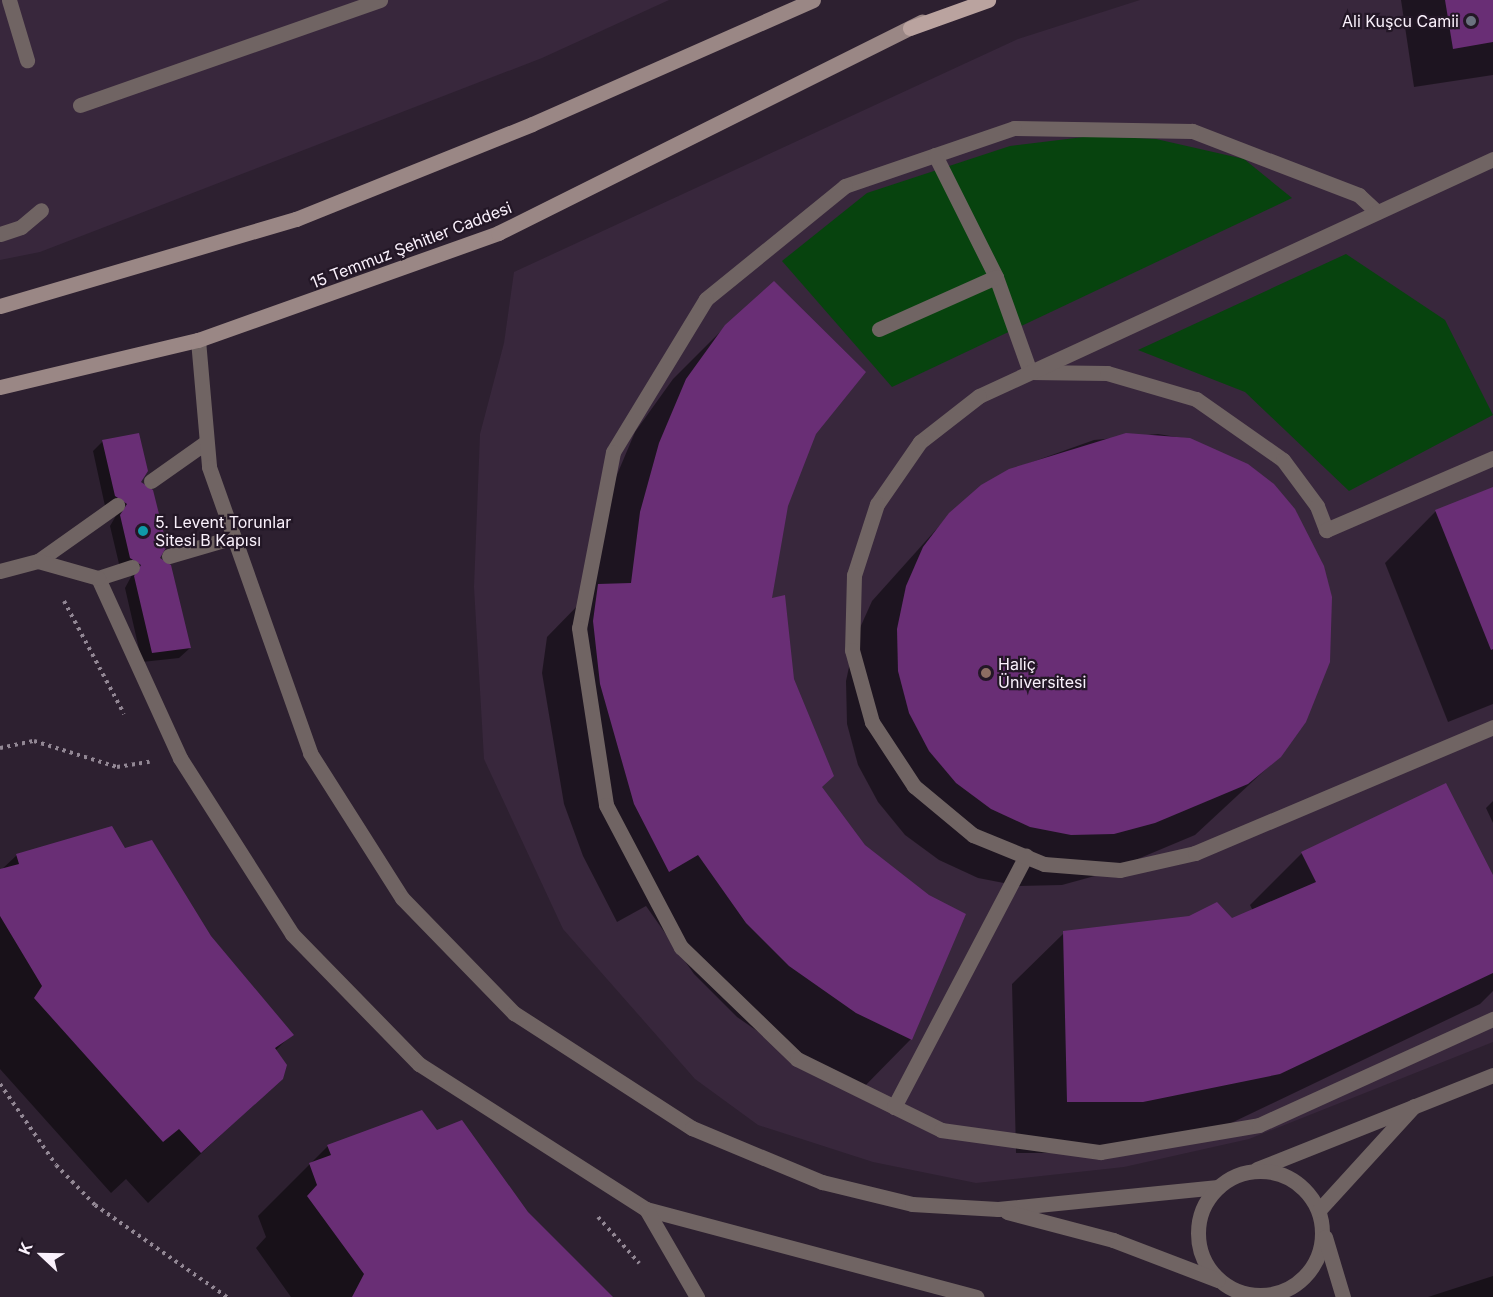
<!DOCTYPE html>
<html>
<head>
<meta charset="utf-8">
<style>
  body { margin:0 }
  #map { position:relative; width:1493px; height:1297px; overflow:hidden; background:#2d2030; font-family:Inter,sans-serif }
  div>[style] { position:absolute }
  .built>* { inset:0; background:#38273c }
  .green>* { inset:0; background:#07430e }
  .shadow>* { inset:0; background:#0007 }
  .building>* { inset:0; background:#692e75 }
  .path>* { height:4px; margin-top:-2px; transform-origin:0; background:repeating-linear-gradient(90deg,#928794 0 3px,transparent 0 7.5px) }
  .lane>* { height:15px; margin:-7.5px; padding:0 7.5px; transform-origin:7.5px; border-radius:7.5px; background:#706463 }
  .street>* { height:15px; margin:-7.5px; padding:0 7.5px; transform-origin:7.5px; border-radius:7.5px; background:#706463 }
  .street>.ring { margin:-7.5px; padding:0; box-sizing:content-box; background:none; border:15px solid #706463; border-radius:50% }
  .secondary>* { height:15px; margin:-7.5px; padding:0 7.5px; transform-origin:7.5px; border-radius:7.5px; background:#9a8785 }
  .primary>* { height:15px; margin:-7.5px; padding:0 7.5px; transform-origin:7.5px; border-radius:7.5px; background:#baa39f }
  .dots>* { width:16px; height:16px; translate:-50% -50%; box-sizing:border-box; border:3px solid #231726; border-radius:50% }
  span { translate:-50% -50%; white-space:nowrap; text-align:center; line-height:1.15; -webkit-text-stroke:4.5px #231726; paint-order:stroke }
  .poi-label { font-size:16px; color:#faf1fc }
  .right { translate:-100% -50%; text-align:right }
  .left { translate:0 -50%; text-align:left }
  .street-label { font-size:16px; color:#faf1fc }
  .north { position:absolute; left:12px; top:1225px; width:60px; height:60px; -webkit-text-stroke:4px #231726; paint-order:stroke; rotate:292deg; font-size:16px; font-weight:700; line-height:24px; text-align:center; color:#faf1fc }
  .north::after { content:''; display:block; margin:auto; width:21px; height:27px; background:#faf1fc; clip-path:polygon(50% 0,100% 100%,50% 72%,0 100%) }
</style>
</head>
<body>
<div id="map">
  <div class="built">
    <i style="clip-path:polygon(0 0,669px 0,542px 58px,40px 252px,0 260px)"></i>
    <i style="clip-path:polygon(1140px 0,1493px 0,1493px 1042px,1249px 1139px,1124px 1167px,976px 1183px,873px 1162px,758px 1125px,695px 1079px,563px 929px,484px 759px,474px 587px,480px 434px,504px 343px,514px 272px,1018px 39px)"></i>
  </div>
  <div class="green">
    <i style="clip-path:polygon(1092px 136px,1156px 139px,1244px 159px,1292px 198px,892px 387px,782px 261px,867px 193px,1010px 146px)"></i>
    <i style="clip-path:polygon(1346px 254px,1445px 320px,1493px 415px,1349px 491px,1245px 392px,1138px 350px)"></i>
  </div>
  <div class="shadow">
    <i style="clip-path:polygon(1401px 0,1493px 0,1493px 75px,1414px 87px)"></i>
    <i style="clip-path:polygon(726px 326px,815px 433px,786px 505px,770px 600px,820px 787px,911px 1039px,860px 1091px,805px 1064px,737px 1017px,694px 974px,646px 906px,617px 922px,583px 856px,564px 804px,542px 673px,547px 637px,584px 599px,608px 496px,635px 432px,673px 379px)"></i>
    <i style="clip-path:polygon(1158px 434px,1189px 439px,1280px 756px,1195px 835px,1102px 874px,1062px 885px,1019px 886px,978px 878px,939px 860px,905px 835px,878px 802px,858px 765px,847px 724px,846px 681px,855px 639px,872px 601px,950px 514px,1010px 470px,1094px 440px)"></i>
    <i style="clip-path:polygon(103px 441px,139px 483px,157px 559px,190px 648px,179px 658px,142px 662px,125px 588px,132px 575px,120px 568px,110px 526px,117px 514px,105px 506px,93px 451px)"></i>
    <i style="clip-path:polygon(1493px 489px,1493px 704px,1448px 722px,1385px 563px,1436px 511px)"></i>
    <i style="clip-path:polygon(1493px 801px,1493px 823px,1486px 808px)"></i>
    <i style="clip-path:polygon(125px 849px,292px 1034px,275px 1051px,282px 1078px,148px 1203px,126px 1179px,111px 1193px,0 1069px,0 871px,17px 855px)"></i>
    <i style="clip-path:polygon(1302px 853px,1493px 878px,1493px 991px,1480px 1004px,1227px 1125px,1090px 1153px,1016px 1153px,1012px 984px,1064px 933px,1231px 920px,1253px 911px,1250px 905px)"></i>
    <i style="clip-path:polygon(436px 1132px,527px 1213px,611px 1297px,291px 1297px,256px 1248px,266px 1237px,258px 1216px,328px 1146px)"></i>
    <i style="clip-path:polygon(1493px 1276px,1493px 1297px,1428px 1297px)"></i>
  </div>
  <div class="building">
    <i style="clip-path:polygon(1445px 0,1493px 0,1493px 42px,1453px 49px)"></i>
    <i style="clip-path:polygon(774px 281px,866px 372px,816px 434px,788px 506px,772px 598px,785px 595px,794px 679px,834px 776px,822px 787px,865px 845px,929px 895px,966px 914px,912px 1040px,856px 1013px,789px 966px,746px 923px,698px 855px,669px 872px,634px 804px,600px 684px,593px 621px,598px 584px,631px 583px,640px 512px,659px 443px,686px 379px,725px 325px)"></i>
    <i style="clip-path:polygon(139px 433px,148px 471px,141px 482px,153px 490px,167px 546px,160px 558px,171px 565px,191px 648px,152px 653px,134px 576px,141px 565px,130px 558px,120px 515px,127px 504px,115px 496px,102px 440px)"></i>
    <i style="clip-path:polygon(1126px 433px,1190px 438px,1248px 464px,1274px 484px,1295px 509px,1324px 566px,1332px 597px,1330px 662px,1306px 722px,1281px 757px,1248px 784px,1155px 823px,1114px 834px,1071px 835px,1030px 827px,991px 809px,956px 783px,929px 751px,909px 713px,898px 671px,897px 629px,906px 586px,923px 547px,949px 513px,981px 485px,1009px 469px)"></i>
    <i style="clip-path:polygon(1493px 487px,1493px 649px,1491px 650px,1435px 510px)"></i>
    <i style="clip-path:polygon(1446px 783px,1493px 875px,1493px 973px,1280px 1074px,1143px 1102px,1067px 1102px,1063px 931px,1189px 916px,1217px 902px,1232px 918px,1316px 882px,1301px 852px)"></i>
    <i style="clip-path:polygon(112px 826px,125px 848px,152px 840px,211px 936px,294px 1035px,275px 1048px,287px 1065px,283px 1079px,201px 1153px,179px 1129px,163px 1142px,34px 998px,42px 986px,0 916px,0 869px,19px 864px,16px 854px)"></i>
    <i style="clip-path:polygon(422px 1110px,437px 1130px,462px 1120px,528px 1212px,613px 1297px,352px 1297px,364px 1274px,307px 1196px,317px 1185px,309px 1163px,331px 1155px,327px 1145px)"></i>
  </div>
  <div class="path">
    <i style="left:64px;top:601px;width:128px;rotate:62deg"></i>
    <i style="left:0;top:748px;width:35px;rotate:-12deg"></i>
    <i style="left:34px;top:741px;width:87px;rotate:17.4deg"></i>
    <i style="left:117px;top:767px;width:33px;rotate:-9deg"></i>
    <i style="left:0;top:1084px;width:98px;rotate:55.3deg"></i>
    <i style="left:56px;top:1165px;width:56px;rotate:45.7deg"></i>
    <i style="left:95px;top:1205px;width:161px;rotate:34.9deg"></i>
    <i style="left:598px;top:1217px;width:62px;rotate:48.3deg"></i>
  </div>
  <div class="lane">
    <i style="left:9px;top:0;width:63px;rotate:73.3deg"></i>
    <i style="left:80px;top:105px;width:318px;rotate:-19.3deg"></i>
    <i style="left:1377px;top:212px;width:25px;rotate:-137deg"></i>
    <i style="left:1359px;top:195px;width:179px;rotate:-159deg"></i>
    <i style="left:1192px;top:131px;width:178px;rotate:-179deg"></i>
    <i style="left:1014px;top:128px;width:179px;rotate:161.1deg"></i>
    <i style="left:845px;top:186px;width:179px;rotate:140.9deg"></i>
    <i style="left:706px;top:299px;width:179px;rotate:121.3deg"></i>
    <i style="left:613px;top:452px;width:179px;rotate:100.9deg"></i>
    <i style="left:579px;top:628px;width:179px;rotate:81.3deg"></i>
    <i style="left:606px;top:805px;width:161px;rotate:62.2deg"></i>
    <i style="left:681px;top:947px;width:161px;rotate:44deg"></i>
    <i style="left:797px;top:1059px;width:161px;rotate:26.2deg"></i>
    <i style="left:941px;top:1130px;width:161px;rotate:7.9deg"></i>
    <i style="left:1100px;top:1152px;width:161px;rotate:-9.6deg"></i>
    <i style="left:1259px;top:1125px;width:257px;rotate:-24.4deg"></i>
    <i style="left:0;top:234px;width:22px;rotate:-18deg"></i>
    <i style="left:21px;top:227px;width:26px;rotate:-40deg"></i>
    <i style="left:151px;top:481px;width:67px;rotate:-35.3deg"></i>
    <i style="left:169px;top:556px;width:65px;rotate:-16.2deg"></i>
    <i style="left:38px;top:561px;width:97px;rotate:-35.3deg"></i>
    <i style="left:132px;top:567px;width:36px;rotate:162deg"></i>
    <i style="left:98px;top:578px;width:198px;rotate:65.5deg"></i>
    <i style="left:180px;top:758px;width:209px;rotate:57.5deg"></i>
    <i style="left:292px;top:934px;width:182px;rotate:45.7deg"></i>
    <i style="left:419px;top:1064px;width:269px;rotate:32.6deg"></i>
    <i style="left:646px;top:1209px;width:342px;rotate:14.9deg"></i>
    <i style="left:0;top:571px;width:39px;rotate:-15deg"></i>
    <i style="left:38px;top:561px;width:62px;rotate:15.8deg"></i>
    <i style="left:894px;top:1107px;width:284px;rotate:-62.3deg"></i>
    <i style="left:646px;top:1209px;width:102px;rotate:59.9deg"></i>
  </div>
  <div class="street">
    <i style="left:935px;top:155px;width:136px;rotate:63.4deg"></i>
    <i style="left:996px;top:277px;width:101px;rotate:70.3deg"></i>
    <i style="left:1030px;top:372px;width:77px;rotate:0.7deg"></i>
    <i style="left:1107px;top:373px;width:93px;rotate:16.3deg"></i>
    <i style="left:1196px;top:399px;width:106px;rotate:35deg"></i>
    <i style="left:1283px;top:460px;width:57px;rotate:53.5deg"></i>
    <i style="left:1317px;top:506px;width:26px;rotate:69deg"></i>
    <i style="left:1326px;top:530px;width:182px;rotate:-23.3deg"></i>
    <i style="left:1493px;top:159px;width:566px;rotate:155.25deg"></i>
    <i style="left:979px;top:396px;width:75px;rotate:142.1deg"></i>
    <i style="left:920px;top:442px;width:75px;rotate:124.7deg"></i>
    <i style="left:877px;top:504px;width:75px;rotate:107.9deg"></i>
    <i style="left:854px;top:575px;width:75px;rotate:91.5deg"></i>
    <i style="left:852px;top:650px;width:75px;rotate:74.5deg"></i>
    <i style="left:872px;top:722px;width:77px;rotate:56.7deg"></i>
    <i style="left:914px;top:786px;width:77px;rotate:39.7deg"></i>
    <i style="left:973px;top:835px;width:77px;rotate:22.2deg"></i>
    <i style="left:1044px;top:864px;width:76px;rotate:4.5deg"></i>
    <i style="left:1120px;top:870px;width:77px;rotate:-12.8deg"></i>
    <i style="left:1195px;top:853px;width:324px;rotate:-22.9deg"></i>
    <i style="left:879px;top:329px;width:128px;rotate:-24deg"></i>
    <i style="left:198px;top:340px;width:127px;rotate:85deg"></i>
    <i style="left:209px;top:467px;width:303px;rotate:70.5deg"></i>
    <i style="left:310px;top:753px;width:172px;rotate:57.6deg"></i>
    <i style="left:402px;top:898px;width:161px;rotate:45.8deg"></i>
    <i style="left:514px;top:1013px;width:212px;rotate:32.9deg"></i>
    <i style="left:692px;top:1128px;width:141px;rotate:22.6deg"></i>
    <i style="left:822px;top:1182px;width:93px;rotate:13.7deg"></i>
    <i style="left:912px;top:1204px;width:86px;rotate:3.3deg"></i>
    <i style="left:998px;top:1209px;width:221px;rotate:-5.7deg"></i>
    <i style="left:1257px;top:1169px;width:254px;rotate:-21.7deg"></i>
    <i class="ring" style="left:1198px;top:1171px;width:109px;height:109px"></i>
    <i style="left:1319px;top:1210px;width:141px;rotate:-47.6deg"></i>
    <i style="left:1007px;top:1212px;width:110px;rotate:14.8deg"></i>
    <i style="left:1113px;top:1240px;width:112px;rotate:20.9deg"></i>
    <i style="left:1325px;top:1237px;width:63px;rotate:73.3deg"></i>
  </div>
  <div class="secondary">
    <i style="left:0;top:306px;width:309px;rotate:-16.4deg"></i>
    <i style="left:296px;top:219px;width:254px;rotate:-21.9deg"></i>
    <i style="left:532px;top:124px;width:307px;rotate:-23.8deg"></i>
    <i style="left:0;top:387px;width:204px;rotate:-13.4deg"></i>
    <i style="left:198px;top:340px;width:319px;rotate:-19.6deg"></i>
    <i style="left:498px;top:233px;width:474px;rotate:-26.5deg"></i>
  </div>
  <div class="primary">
    <i style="left:910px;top:28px;width:83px;rotate:-19.7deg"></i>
  </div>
  <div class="dots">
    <i style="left:1471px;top:21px;background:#6b7280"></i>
    <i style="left:143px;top:531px;background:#0f9aa8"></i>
    <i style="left:986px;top:673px;background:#8d6e63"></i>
  </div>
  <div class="poi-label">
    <span class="right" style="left:1459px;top:21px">Ali Kuşcu Camii</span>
    <span class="left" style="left:155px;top:531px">5. Levent Torunlar<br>Sitesi B Kapısı</span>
    <span class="left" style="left:998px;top:673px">Haliç<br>Üniversitesi</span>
  </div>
  <div class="street-label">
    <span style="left:411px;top:245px;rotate:-21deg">15 Temmuz Şehitler Caddesi</span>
  </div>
  <div class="north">K</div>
</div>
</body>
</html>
